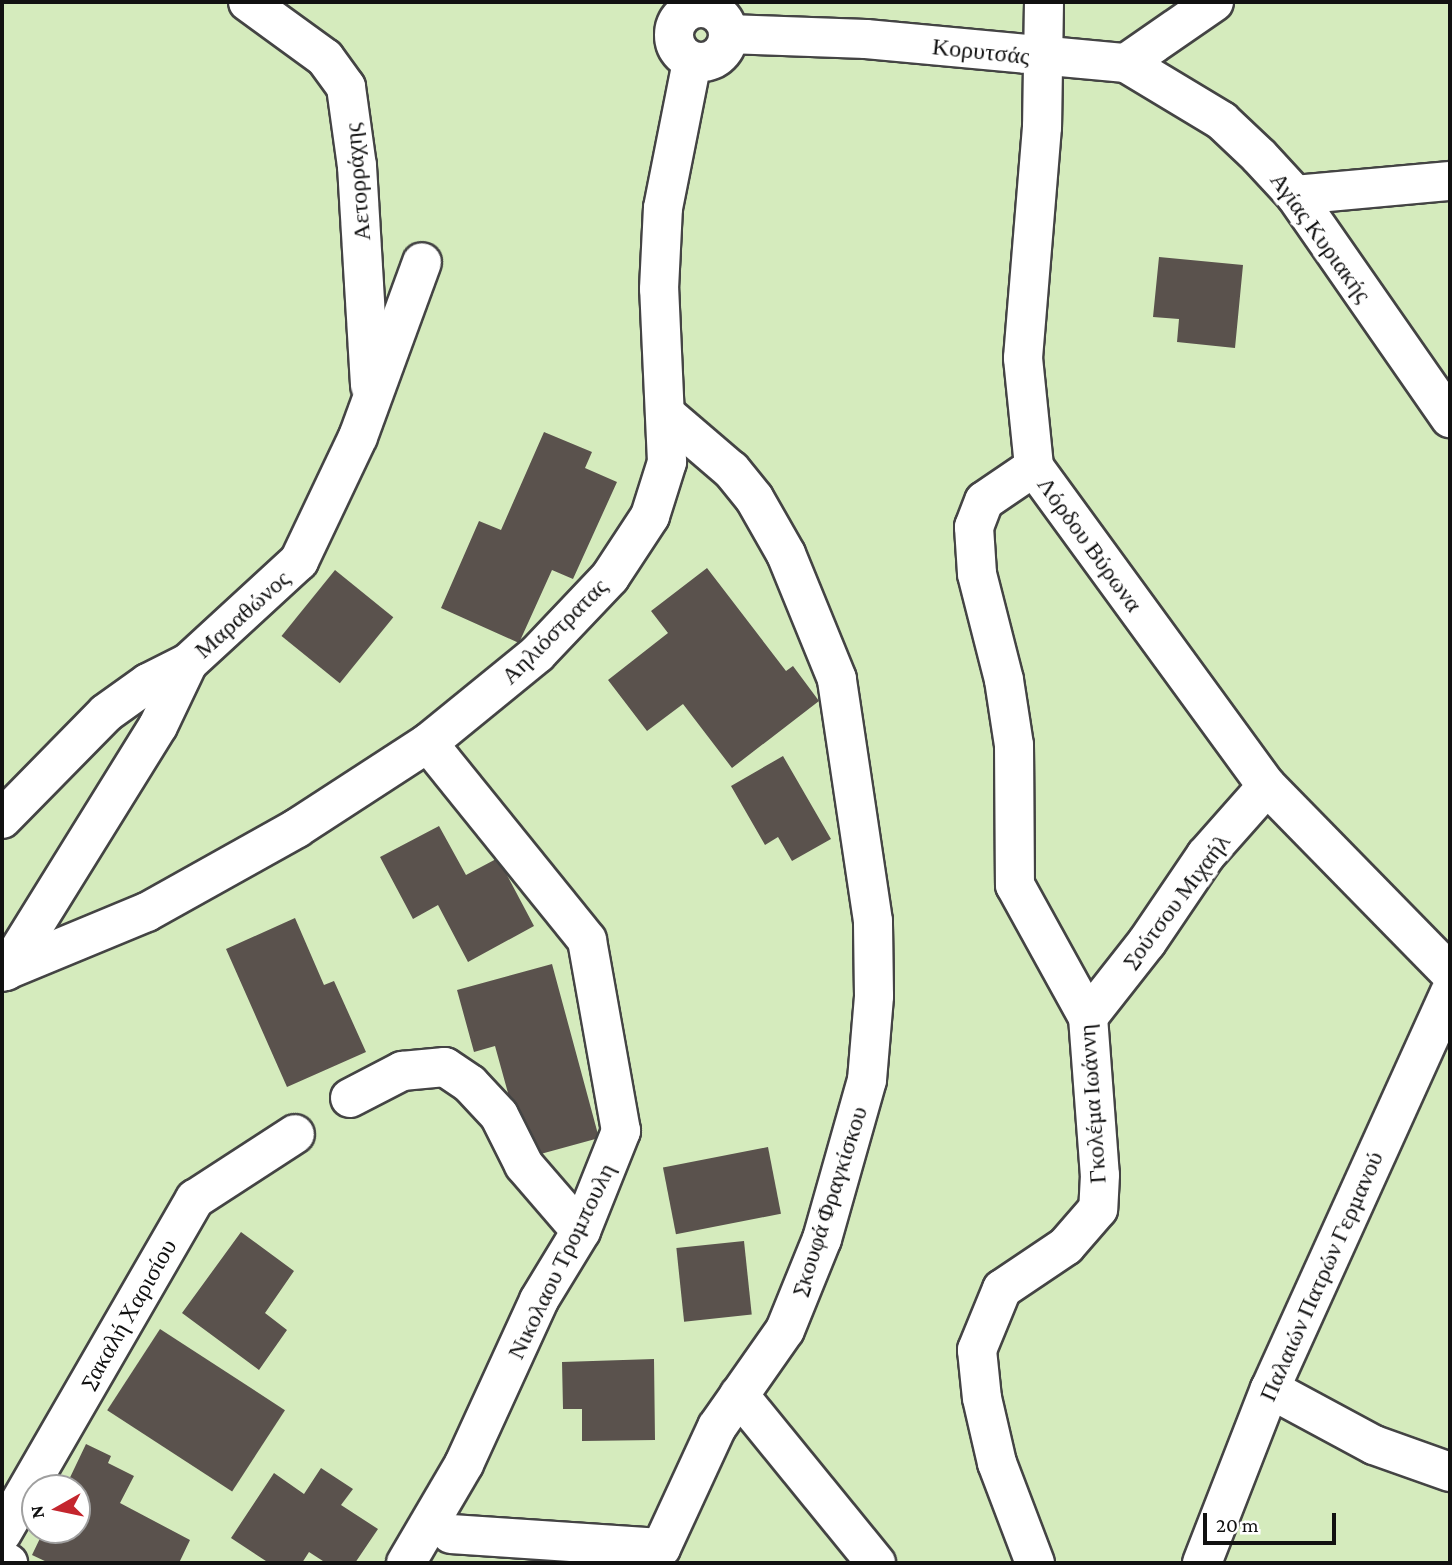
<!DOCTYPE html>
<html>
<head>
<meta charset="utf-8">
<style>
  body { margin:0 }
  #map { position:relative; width:1452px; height:1565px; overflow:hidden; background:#fffdf5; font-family:"Crimson Pro",serif }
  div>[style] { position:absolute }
  .green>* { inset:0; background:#d5ebbd }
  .building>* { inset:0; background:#5a524d; transform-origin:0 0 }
  .roads { filter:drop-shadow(2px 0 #444) drop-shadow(-2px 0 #444) drop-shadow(0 2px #444) drop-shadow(0 -2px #444) }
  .minor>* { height:38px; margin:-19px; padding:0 19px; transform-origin:19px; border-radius:19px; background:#fff }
  .minor>.ring { margin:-19px; padding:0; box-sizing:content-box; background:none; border:38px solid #fff; border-radius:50% }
  span { translate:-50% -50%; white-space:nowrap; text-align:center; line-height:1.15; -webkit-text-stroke:7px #fff; paint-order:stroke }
  .street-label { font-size:24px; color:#111 }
  .frame { position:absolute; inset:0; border:4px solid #111; pointer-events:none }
  .north { position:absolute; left:21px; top:1474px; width:70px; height:70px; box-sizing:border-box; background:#fff; border:2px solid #a0a0a0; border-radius:50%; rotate:261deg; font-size:19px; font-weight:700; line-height:28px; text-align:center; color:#111 }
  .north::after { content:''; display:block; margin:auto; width:24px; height:32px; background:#c4262e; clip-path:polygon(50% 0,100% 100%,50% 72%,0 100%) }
  .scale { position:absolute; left:1203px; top:1513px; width:133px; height:32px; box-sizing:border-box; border:4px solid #111; border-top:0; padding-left:9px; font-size:21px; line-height:24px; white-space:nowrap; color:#111; -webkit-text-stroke:5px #fff; paint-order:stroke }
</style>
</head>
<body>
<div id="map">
  <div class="green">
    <i style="clip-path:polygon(evenodd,2px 2px,1450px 2px,1450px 1563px,2px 1563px,2px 2px,35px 1488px,77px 1488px,77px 1530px,35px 1530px,35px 1488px)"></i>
  </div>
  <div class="building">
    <i style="clip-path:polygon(1159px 257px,1243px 265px,1235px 348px,1177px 342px,1179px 319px,1153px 317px)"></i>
    <i style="clip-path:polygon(544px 432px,592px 452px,585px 468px,617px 482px,573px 579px,552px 570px,519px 643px,441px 608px,479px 521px,501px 530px)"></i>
    <i style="clip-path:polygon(707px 568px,786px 671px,793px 666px,819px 701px,732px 768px,683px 704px,647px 731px,608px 680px,668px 633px,651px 611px)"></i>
    <i style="left:335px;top:570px;width:75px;height:85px;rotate:39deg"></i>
    <i style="clip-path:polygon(783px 756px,831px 839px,792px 861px,778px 837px,765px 845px,731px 786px)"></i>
    <i style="clip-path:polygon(439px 826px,466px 875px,498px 858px,534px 926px,468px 962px,438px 905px,413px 919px,380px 857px)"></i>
    <i style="clip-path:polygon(295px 918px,324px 985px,334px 981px,366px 1052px,287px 1087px,226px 949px)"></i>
    <i style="clip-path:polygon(552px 964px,599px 1138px,526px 1158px,495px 1046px,474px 1052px,457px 990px)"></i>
    <i style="left:768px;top:1147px;width:68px;height:107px;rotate:79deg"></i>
    <i style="clip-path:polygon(241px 1232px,294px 1271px,265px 1313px,287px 1330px,259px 1370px,182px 1313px)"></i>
    <i style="left:744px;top:1241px;width:74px;height:68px;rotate:84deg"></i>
    <i style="left:160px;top:1329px;width:149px;height:97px;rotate:33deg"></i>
    <i style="clip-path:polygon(654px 1359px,655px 1440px,582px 1441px,582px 1409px,563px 1409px,562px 1362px)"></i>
    <i style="clip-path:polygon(86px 1444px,111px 1456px,108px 1463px,134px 1476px,120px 1503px,190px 1540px,179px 1563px,49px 1563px,32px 1555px,44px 1530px,77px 1530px,77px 1488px,65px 1488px)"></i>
    <i style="clip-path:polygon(321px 1468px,353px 1489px,341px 1505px,378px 1529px,355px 1563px,326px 1563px,309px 1552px,302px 1563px,269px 1563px,231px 1538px,274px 1473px,304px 1494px)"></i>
  </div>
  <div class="roads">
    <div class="minor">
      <i style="left:248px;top:2px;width:95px;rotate:36deg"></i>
      <i style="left:325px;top:58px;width:36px;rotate:54deg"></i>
      <i style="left:346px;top:87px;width:80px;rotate:82.1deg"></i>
      <i style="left:357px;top:166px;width:220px;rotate:86.6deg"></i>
      <i style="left:1044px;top:2px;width:125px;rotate:90.9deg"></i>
      <i style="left:1042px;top:127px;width:232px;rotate:94.7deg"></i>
      <i style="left:1023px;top:358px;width:110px;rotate:84.2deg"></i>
      <i style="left:1034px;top:467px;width:395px;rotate:53.9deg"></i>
      <i style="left:1267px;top:786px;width:262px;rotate:45.6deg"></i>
      <i class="ring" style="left:674px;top:8px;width:16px;height:16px"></i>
      <i style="left:728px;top:34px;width:138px;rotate:2.1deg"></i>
      <i style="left:866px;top:39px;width:261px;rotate:5.3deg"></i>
      <i style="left:1126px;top:63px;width:107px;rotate:-34.7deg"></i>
      <i style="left:1126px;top:63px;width:112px;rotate:31.1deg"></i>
      <i style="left:1222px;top:121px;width:51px;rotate:43.4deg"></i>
      <i style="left:1259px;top:156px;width:53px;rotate:47.3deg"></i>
      <i style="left:1295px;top:195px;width:272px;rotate:55.2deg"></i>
      <i style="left:1295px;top:195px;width:156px;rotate:-5.2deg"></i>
      <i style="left:1034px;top:467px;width:60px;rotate:145.8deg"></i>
      <i style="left:984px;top:501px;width:28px;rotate:111deg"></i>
      <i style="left:974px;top:527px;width:47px;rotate:86.3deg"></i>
      <i style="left:977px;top:574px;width:109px;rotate:75.7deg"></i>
      <i style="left:1004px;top:680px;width:66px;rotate:81.3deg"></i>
      <i style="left:1014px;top:745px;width:140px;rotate:89.6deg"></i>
      <i style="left:1015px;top:885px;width:151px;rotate:61.1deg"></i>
      <i style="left:1088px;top:1017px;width:158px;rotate:85.7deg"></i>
      <i style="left:1100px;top:1175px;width:34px;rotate:93deg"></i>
      <i style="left:1098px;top:1209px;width:49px;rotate:130.9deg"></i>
      <i style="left:1066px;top:1246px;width:77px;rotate:146.1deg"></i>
      <i style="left:1002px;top:1289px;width:66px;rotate:112.3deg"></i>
      <i style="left:977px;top:1350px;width:48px;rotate:84.1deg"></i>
      <i style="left:982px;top:1398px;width:67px;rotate:77deg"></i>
      <i style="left:997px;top:1463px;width:107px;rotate:69.2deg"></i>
      <i style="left:2px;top:819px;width:148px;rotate:-45.5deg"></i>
      <i style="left:106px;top:713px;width:52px;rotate:-35.5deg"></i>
      <i style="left:148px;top:683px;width:45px;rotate:-26.6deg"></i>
      <i style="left:188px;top:663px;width:151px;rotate:-42.6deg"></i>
      <i style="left:299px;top:561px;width:137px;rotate:-64.6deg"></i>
      <i style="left:358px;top:437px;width:186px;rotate:-69.9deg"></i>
      <i style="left:6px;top:971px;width:288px;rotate:-58.2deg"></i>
      <i style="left:158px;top:726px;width:70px;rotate:-64.5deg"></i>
      <i style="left:2px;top:972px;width:157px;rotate:-22.5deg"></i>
      <i style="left:147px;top:912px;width:172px;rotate:-29.2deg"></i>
      <i style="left:297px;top:828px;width:156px;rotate:-33deg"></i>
      <i style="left:428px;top:743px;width:141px;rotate:-39.2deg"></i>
      <i style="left:537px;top:654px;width:106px;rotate:-46.5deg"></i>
      <i style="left:610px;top:577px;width:73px;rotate:-56.7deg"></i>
      <i style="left:650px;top:516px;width:57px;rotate:-72.5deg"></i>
      <i style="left:667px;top:462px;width:173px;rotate:-92.6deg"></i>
      <i style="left:659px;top:289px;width:81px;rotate:-87.2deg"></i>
      <i style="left:663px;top:208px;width:150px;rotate:-78.8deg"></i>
      <i style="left:1088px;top:1017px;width:95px;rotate:-51.8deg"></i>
      <i style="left:1147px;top:942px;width:105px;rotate:-55.9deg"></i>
      <i style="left:1206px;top:855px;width:92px;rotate:-48.5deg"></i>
      <i style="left:350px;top:1098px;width:59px;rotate:-27.4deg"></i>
      <i style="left:402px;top:1071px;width:43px;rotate:-5.3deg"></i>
      <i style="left:445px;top:1067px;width:30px;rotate:34deg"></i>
      <i style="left:470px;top:1084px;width:42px;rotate:46.9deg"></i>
      <i style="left:499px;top:1115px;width:56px;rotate:63.4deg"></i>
      <i style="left:524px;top:1165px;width:87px;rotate:49.2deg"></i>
      <i style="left:1270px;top:1389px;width:118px;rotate:28.3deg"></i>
      <i style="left:1374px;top:1445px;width:81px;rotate:19.6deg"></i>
      <i style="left:739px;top:1395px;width:217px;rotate:50.8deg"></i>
      <i style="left:2px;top:1533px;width:386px;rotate:-60deg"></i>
      <i style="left:195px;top:1199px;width:119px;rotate:-33deg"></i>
      <i style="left:451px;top:1534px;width:210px;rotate:3.8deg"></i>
      <i style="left:2px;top:1560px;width:7px;rotate:27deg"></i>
      <i style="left:406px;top:1563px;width:115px;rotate:-59.6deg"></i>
      <i style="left:464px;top:1464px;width:180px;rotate:-65.4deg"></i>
      <i style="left:539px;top:1300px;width:81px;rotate:-58.7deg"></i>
      <i style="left:581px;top:1231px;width:108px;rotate:-68.2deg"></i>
      <i style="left:621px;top:1131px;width:194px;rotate:-100.1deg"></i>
      <i style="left:587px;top:940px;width:253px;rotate:-128.9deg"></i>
      <i style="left:650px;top:1563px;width:19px;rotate:-54deg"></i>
      <i style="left:661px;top:1548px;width:133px;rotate:-65.2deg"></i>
      <i style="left:717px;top:1427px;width:118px;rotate:-55deg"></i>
      <i style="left:785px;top:1330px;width:98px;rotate:-67.9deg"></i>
      <i style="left:822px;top:1239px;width:165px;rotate:-74.2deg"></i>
      <i style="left:867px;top:1080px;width:84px;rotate:-85.2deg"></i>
      <i style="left:874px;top:996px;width:75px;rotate:-90.8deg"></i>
      <i style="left:873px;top:921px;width:245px;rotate:-98.5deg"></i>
      <i style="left:837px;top:679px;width:135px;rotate:-112.2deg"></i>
      <i style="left:786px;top:554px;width:64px;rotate:-119.7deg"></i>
      <i style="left:754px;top:498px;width:36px;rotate:-129deg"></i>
      <i style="left:731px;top:470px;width:83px;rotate:-139.4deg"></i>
      <i style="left:1202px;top:1563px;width:187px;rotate:-68.7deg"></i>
      <i style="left:1270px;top:1389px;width:435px;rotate:-65.6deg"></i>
    </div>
  </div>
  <div class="street-label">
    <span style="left:981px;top:51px;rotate:6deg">Κορυτσάς</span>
    <span style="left:357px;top:182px;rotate:-95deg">Αετορράχης</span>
    <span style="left:1321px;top:237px;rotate:54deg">Αγίας Κυριακής</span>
    <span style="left:1090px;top:544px;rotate:54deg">Λόρδου Βύρωνα</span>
    <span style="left:242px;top:614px;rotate:-42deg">Μαραθώνος</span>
    <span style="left:554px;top:631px;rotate:-45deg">Αηλιόστρατας</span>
    <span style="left:1176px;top:901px;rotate:-53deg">Σούτσου Μιχαήλ</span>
    <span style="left:1092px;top:1104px;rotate:-94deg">Γκολέμα Ιωάννη</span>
    <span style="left:829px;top:1201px;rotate:-72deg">Σκουφά Φραγκίσκου</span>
    <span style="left:561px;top:1261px;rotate:-64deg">Νικολαου Τρομπουλη</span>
    <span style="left:1321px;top:1276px;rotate:-66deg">Παλαιών Πατρών Γερμανού</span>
    <span style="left:128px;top:1314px;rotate:-60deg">Σακαλή Χαρισίου</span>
  </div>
  <div class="frame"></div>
  <div class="north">N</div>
  <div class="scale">20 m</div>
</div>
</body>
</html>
